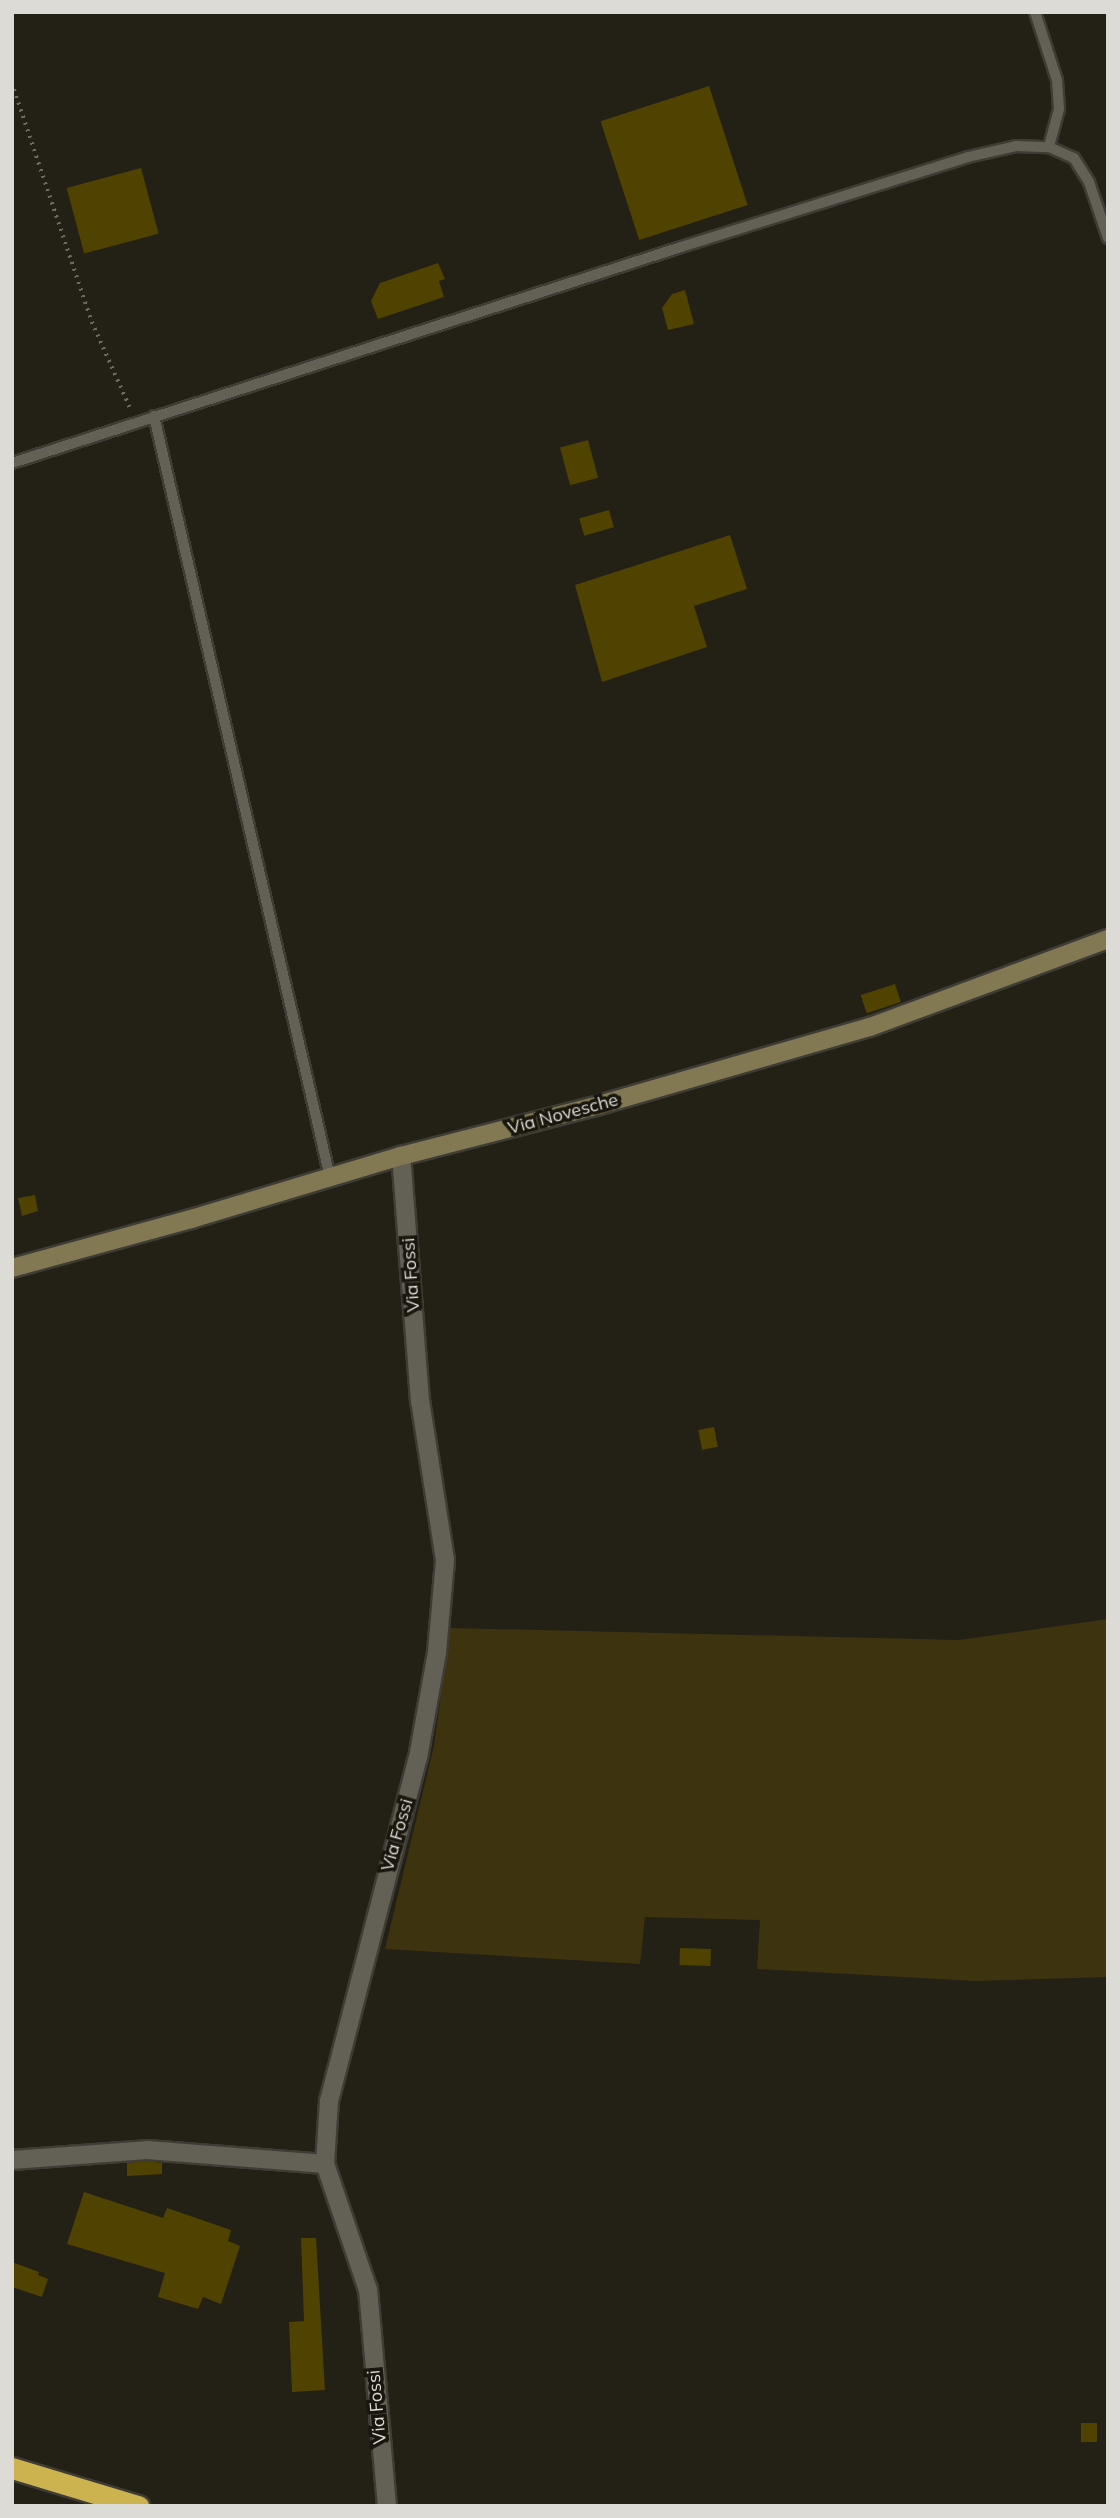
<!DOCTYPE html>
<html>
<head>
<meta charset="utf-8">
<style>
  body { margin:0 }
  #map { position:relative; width:1120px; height:2518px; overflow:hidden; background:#232016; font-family:Mulish,sans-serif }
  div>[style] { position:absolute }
  .green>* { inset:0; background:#3d340f }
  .building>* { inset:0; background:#504200; transform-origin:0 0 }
  .path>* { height:3.5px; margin-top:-1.75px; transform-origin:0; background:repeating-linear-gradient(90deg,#6c6a61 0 2px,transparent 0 7px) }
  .roads { filter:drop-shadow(2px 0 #3e3c35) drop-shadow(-2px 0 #3e3c35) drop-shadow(0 2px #3e3c35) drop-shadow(0 -2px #3e3c35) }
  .lane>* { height:10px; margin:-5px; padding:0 5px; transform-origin:5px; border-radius:5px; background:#636055 }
  .street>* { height:18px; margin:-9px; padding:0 9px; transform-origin:9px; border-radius:9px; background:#636055 }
  .secondary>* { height:18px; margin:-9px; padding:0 9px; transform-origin:9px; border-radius:9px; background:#827953 }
  .highway>* { height:21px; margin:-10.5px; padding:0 10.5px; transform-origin:10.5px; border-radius:10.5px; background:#ccb34f }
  span { translate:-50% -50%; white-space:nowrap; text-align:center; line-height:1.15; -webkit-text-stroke:7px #19170d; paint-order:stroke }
  .street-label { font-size:18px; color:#dddbd5 }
  .frame { position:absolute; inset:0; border:14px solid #dddbd5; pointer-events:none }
</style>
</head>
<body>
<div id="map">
  <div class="green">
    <i style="clip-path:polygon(1108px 1619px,1108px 1977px,975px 1981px,757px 1969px,760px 1920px,645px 1917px,640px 1964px,385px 1949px,434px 1746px,450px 1628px,959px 1640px)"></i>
  </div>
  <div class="building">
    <i style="left:709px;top:86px;width:125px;height:114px;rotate:72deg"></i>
    <i style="left:141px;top:168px;width:68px;height:77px;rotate:75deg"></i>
    <i style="clip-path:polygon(438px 263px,445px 279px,439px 281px,444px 297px,378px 319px,371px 301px,380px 283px)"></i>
    <i style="clip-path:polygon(685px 290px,694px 324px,668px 330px,662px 308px,672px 294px)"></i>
    <i style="left:588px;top:440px;width:39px;height:29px;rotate:75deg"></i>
    <i style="left:609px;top:510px;width:18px;height:31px;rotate:74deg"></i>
    <i style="clip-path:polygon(730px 535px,747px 589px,694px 606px,707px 647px,602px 682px,575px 585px)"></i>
    <i style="left:895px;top:984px;width:19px;height:36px;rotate:72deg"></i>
    <i style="clip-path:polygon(35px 1195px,38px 1211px,22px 1216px,18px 1198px)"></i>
    <i style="left:714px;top:1427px;width:20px;height:16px;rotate:79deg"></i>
    <i style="left:680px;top:1948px;width:31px;height:17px;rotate:2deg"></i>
    <i style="clip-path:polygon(147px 2161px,162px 2163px,162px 2174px,127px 2176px,127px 2163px)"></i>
    <i style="clip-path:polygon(84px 2192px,163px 2218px,167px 2208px,231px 2230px,228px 2241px,240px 2246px,221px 2304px,203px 2297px,198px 2309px,158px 2297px,165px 2273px,67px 2244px)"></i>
    <i style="clip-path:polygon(301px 2238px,316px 2238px,325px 2390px,292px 2392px,289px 2322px,304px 2321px)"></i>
    <i style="clip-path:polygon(12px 2262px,39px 2272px,38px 2275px,48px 2279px,42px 2297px,12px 2287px)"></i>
    <i style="left:1081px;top:2423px;width:16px;height:19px"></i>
  </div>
  <div class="path">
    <i style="left:12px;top:83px;width:252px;rotate:71.5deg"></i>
    <i style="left:92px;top:322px;width:96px;rotate:66.1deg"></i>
  </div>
  <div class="roads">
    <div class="lane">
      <i style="left:1035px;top:12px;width:71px;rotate:72.1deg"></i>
      <i style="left:1057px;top:80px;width:29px;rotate:86deg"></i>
      <i style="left:1059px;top:109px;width:39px;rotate:105deg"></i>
      <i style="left:154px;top:416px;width:781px;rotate:76.98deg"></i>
      <i style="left:12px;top:463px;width:703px;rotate:-17.89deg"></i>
      <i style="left:681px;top:247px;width:301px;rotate:-17.4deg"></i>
      <i style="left:968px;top:157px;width:49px;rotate:-12.9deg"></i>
      <i style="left:1016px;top:146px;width:33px;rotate:2deg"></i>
      <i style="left:1049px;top:147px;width:27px;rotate:24deg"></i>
      <i style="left:1074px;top:158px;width:28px;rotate:58deg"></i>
      <i style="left:1089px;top:182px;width:59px;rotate:71.3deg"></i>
    </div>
    <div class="street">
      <i style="left:12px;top:2160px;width:135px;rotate:-4.2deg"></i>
      <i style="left:147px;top:2150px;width:179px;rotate:4.5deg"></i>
      <i style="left:387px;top:2506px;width:217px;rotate:-95deg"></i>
      <i style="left:368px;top:2290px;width:133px;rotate:-108.8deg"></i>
      <i style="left:325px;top:2164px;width:63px;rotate:-86.4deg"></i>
      <i style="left:329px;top:2101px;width:354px;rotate:-75.5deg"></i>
      <i style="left:418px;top:1758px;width:108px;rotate:-79.8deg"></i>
      <i style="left:437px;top:1652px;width:92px;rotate:-85deg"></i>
      <i style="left:445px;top:1560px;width:161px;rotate:-98.9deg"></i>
      <i style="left:420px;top:1401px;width:246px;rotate:-94.4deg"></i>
    </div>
    <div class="secondary">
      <i style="left:12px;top:1268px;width:186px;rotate:-15.3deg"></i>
      <i style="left:191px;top:1219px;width:219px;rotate:-16.7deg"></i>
      <i style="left:401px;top:1156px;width:204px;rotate:-14.4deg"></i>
      <i style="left:599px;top:1105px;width:282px;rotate:-16.1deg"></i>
      <i style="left:870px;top:1027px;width:254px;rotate:-20.3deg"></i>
    </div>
    <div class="highway">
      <i style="left:12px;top:2468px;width:132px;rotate:16.8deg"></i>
    </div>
  </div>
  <div class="street-label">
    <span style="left:563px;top:1114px;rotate:-15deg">Via Novesche</span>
    <span style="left:411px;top:1275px;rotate:-94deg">Via Fossi</span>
    <span style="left:397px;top:1835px;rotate:-74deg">Via Fossi</span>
    <span style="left:377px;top:2407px;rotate:-95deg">Via Fossi</span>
  </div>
  <div class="frame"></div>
</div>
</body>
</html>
